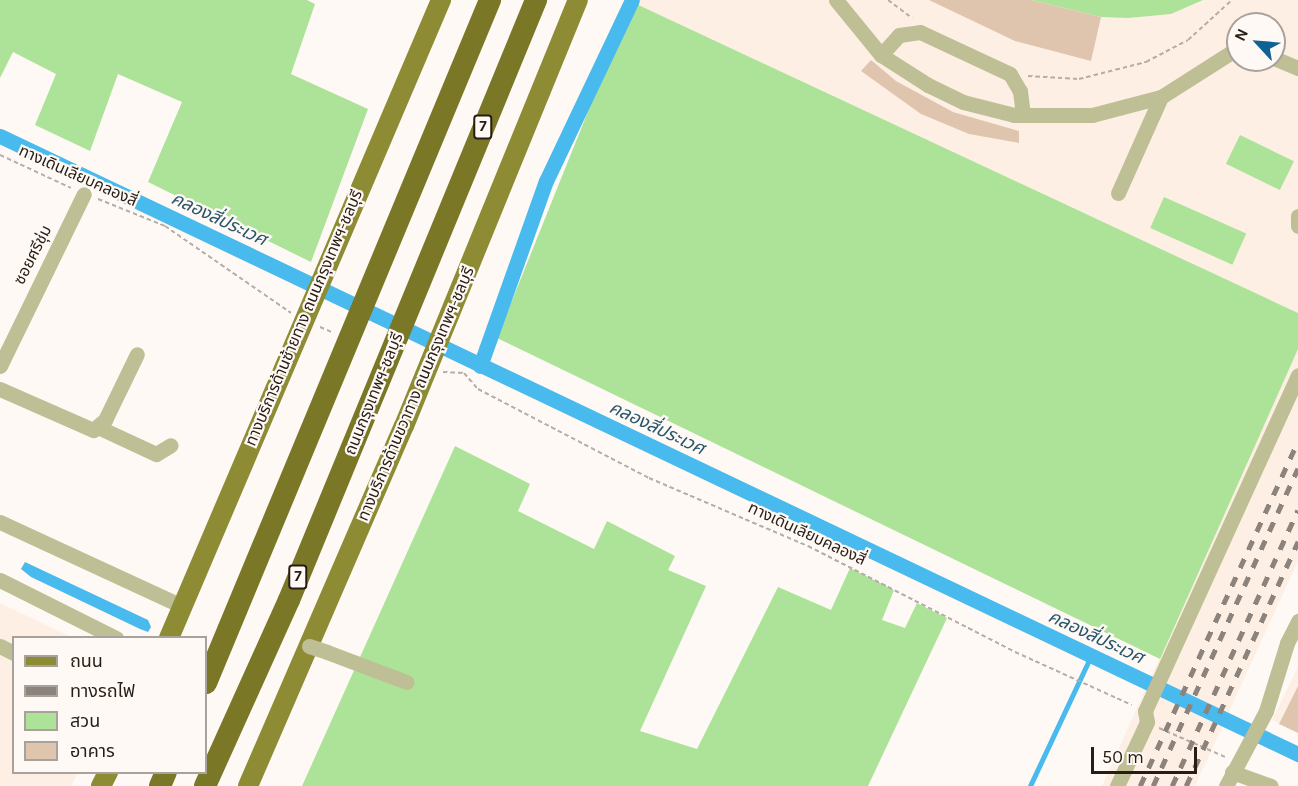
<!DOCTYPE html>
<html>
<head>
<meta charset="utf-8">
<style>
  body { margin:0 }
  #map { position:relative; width:1298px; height:786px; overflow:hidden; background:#fff9f5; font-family:Karla,"Noto Sans Thai",sans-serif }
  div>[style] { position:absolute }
  .built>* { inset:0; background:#fdefe4 }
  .green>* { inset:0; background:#ace398; transform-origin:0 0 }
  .water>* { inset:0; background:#48baee }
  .stream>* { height:4.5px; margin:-2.25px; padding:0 2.25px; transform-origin:2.25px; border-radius:2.25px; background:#48baee }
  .canal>* { height:15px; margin:-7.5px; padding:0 7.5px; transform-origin:7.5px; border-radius:7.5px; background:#48baee }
  .building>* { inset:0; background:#e0c5ae }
  .path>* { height:2px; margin-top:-1px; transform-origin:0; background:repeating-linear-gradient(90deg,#b5ada8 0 4.5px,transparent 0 7.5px) }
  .minor>* { height:15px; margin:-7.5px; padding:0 7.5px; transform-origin:7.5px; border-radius:7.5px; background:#bfbf95 }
  .major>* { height:20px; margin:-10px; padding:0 10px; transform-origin:10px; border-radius:10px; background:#8e8b35 }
  .highway>* { height:22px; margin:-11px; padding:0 11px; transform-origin:11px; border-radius:11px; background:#7a7727 }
  .rail>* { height:4.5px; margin-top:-2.25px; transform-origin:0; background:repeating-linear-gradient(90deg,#8c837d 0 10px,transparent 0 20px) }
  .minor-bridge>* { height:15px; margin:-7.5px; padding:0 7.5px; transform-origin:7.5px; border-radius:7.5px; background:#bfbf95 }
  span { translate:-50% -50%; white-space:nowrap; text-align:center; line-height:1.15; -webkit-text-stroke:4.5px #fff9f5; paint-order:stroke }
  .shield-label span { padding:2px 4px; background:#fff9f5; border:2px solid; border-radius:4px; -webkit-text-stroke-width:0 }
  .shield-label { font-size:15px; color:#271d15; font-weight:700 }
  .street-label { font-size:16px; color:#271d15 }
  .water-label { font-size:18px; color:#29576e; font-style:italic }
  .legend { position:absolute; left:12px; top:636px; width:195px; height:138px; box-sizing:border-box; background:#fff9f5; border:2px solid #a9a19b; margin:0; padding:8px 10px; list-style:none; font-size:18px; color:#271d15 }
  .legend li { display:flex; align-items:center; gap:12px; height:30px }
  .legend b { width:30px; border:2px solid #a9a19b }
  .north { position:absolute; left:1226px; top:12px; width:60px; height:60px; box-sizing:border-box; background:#fff9f5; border:2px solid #a9a19b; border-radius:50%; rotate:296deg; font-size:16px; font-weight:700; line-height:24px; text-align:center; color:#271d15 }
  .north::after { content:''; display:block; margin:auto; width:21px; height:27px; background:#0f6294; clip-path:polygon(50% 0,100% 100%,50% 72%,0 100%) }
  .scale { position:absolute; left:1091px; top:747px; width:106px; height:27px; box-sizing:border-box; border:3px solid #271d15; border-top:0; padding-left:8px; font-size:18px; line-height:21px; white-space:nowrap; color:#271d15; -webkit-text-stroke:4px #fff9f5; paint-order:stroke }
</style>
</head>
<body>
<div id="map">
  <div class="built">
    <i style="clip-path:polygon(evenodd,632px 0,1298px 0,1298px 313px,632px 2px,632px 0,1238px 24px,1274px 24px,1274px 60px,1238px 60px,1238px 24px)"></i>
    <i style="clip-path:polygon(1298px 349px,1298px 561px,1195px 786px,1102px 786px)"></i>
    <i style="clip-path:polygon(0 603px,71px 637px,14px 638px,14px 772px,78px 773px,71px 786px,0 786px)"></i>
    <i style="clip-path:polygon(1298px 667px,1298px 733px,1272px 720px)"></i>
  </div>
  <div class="green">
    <i style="clip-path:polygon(0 0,307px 0,315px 4px,291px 74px,368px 109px,311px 262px,148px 182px,182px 102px,118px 74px,90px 151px,35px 125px,56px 74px,13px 52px,0 78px)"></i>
    <i style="clip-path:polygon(1031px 0,1203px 0,1171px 14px,1128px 18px,1101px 17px)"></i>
    <i style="clip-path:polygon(632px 2px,1298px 313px,1298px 349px,1160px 659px,497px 338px)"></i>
    <i style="left:1240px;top:135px;width:60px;height:32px;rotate:26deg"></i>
    <i style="left:1164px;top:197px;width:90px;height:34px;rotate:24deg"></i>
    <i style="clip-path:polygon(455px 446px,530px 484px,518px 511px,594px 549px,607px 521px,675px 556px,668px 570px,706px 586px,640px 731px,697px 749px,778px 587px,831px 610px,850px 568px,894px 590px,882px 620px,905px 628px,917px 603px,947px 618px,868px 786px,302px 786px)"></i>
  </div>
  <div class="water">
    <i style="clip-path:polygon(25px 562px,148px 620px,151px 627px,148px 632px,140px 629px,31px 577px,21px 569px)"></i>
  </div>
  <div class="stream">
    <i style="left:1030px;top:786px;width:141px;rotate:-64.9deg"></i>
  </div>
  <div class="canal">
    <i style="left:0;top:136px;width:1438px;rotate:25.46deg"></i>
    <i style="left:480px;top:366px;width:196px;rotate:-70.4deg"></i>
    <i style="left:546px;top:181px;width:200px;rotate:-64.6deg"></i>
  </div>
  <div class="building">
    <i style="clip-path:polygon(929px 0,1031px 0,1101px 17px,1091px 61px,1015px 41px)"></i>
    <i style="clip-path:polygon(871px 60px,896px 81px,953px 112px,1019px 131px,1019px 143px,969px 134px,921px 114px,861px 71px)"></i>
    <i style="clip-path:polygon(1298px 686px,1298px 733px,1279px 724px)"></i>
  </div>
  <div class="path">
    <i style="left:888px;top:0;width:30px;rotate:37deg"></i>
    <i style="left:1028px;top:76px;width:51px;rotate:3.4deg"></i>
    <i style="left:1079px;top:79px;width:69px;rotate:-14.2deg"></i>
    <i style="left:1146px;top:62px;width:47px;rotate:-27.6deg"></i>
    <i style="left:1188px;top:40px;width:59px;rotate:-42.3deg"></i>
    <i style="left:0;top:155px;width:78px;rotate:24.9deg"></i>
    <i style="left:98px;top:199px;width:72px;rotate:21.9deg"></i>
    <i style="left:165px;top:226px;width:153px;rotate:34.6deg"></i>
    <i style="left:320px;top:327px;width:13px;rotate:23deg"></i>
    <i style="left:443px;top:372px;width:21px;rotate:3deg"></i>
    <i style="left:464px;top:373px;width:21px;rotate:49deg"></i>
    <i style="left:478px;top:389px;width:193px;rotate:27.5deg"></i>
    <i style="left:649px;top:478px;width:173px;rotate:23.2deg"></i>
    <i style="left:808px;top:546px;width:233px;rotate:27.1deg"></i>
    <i style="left:1015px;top:652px;width:128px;rotate:24.4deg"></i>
    <i style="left:1159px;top:728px;width:72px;rotate:23.7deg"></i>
  </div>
  <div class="minor">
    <i style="left:836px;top:0;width:71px;rotate:50.7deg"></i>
    <i style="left:881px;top:55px;width:56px;rotate:32.6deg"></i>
    <i style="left:928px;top:85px;width:39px;rotate:26deg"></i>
    <i style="left:963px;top:102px;width:53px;rotate:14.3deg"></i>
    <i style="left:1014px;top:115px;width:78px"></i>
    <i style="left:1092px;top:115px;width:71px;rotate:-14.6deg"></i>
    <i style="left:1161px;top:97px;width:91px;rotate:-32.5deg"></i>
    <i style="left:881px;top:55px;width:27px;rotate:-48deg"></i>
    <i style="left:899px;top:35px;width:21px;rotate:-8deg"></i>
    <i style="left:920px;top:32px;width:99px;rotate:25deg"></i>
    <i style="left:1010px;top:74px;width:20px;rotate:60deg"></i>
    <i style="left:1020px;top:91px;width:24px;rotate:83deg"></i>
    <i style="left:1274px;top:58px;width:26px;rotate:23deg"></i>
    <i style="left:1118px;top:193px;width:105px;rotate:-65.9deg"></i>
    <i style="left:1298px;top:216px;width:10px;rotate:90deg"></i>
    <i style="left:0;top:366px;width:191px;rotate:-64deg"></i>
    <i style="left:0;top:389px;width:102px;rotate:23.8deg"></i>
    <i style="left:93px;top:430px;width:16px;rotate:-40deg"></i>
    <i style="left:105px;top:420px;width:73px;rotate:-64.1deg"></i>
    <i style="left:100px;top:428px;width:62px;rotate:24.9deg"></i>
    <i style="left:156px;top:454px;width:17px;rotate:-31deg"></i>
    <i style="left:0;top:522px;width:200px;rotate:24.8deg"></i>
    <i style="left:0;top:580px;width:130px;rotate:26.6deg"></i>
    <i style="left:0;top:646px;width:16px;rotate:27deg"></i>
    <i style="left:327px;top:652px;width:85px;rotate:20.6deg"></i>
    <i style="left:1232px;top:772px;width:41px;rotate:19.7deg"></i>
    <i style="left:1117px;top:786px;width:71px;rotate:-64.9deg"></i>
    <i style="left:1147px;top:722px;width:11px;rotate:-100deg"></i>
    <i style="left:1145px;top:711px;width:369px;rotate:-65.5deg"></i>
    <i style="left:1226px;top:786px;width:85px;rotate:-61.9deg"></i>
    <i style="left:1266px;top:711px;width:71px;rotate:-72.8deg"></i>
    <i style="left:1287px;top:643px;width:25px;rotate:-63deg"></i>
  </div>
  <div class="major">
    <i style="left:169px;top:638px;width:694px;rotate:-66.91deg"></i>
    <i style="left:101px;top:786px;width:16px;rotate:-63deg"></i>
    <i style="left:248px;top:786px;width:392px;rotate:-66.6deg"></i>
    <i style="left:404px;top:426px;width:460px;rotate:-67.8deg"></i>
  </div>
  <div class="highway">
    <i style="left:206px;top:683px;width:740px;rotate:-67.42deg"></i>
    <i style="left:160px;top:786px;width:15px;rotate:-67deg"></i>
    <i style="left:205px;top:786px;width:204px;rotate:-65.7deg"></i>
    <i style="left:289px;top:600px;width:649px;rotate:-67.62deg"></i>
  </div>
  <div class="rail">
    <i style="left:1140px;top:786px;width:379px;rotate:-65.4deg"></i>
    <i style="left:1153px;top:786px;width:349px;rotate:-65.5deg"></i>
    <i style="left:1172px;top:786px;width:303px;rotate:-65.5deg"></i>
    <i style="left:1186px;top:786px;width:269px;rotate:-65.4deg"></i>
  </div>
  <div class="minor-bridge">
    <i style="left:309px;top:646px;width:19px;rotate:18deg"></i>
  </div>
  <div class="shield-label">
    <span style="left:483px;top:127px">7</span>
    <span style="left:298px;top:577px">7</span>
  </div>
  <div class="street-label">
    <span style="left:78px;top:176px;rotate:24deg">ทางเดินเลียบคลองสี่</span>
    <span style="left:33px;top:255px;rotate:-63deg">ซอยศรีชุ่ม</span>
    <span style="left:304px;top:318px;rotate:-67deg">ทางบริการด้านซ้ายทาง ถนนกรุงเทพฯ-ชลบุรี</span>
    <span style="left:374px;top:394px;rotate:-68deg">ถนนกรุงเทพฯ-ชลบุรี</span>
    <span style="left:416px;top:394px;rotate:-67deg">ทางบริการด้านขวาทาง ถนนกรุงเทพฯ-ชลบุรี</span>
    <span style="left:807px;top:534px;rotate:25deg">ทางเดินเลียบคลองสี่</span>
  </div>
  <div class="water-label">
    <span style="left:219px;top:219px;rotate:25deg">คลองสี่ประเวศ</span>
    <span style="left:657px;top:428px;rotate:25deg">คลองสี่ประเวศ</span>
    <span style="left:1096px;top:637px;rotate:25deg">คลองสี่ประเวศ</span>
  </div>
  <ul class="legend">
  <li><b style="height:8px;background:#8e8b35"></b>ถนน</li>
  <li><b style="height:8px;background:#8c837d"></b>ทางรถไฟ</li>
  <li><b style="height:16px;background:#ace398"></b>สวน</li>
  <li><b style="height:16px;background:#e0c5ae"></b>อาคาร</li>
  </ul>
  <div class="north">N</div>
  <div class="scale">50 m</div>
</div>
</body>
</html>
